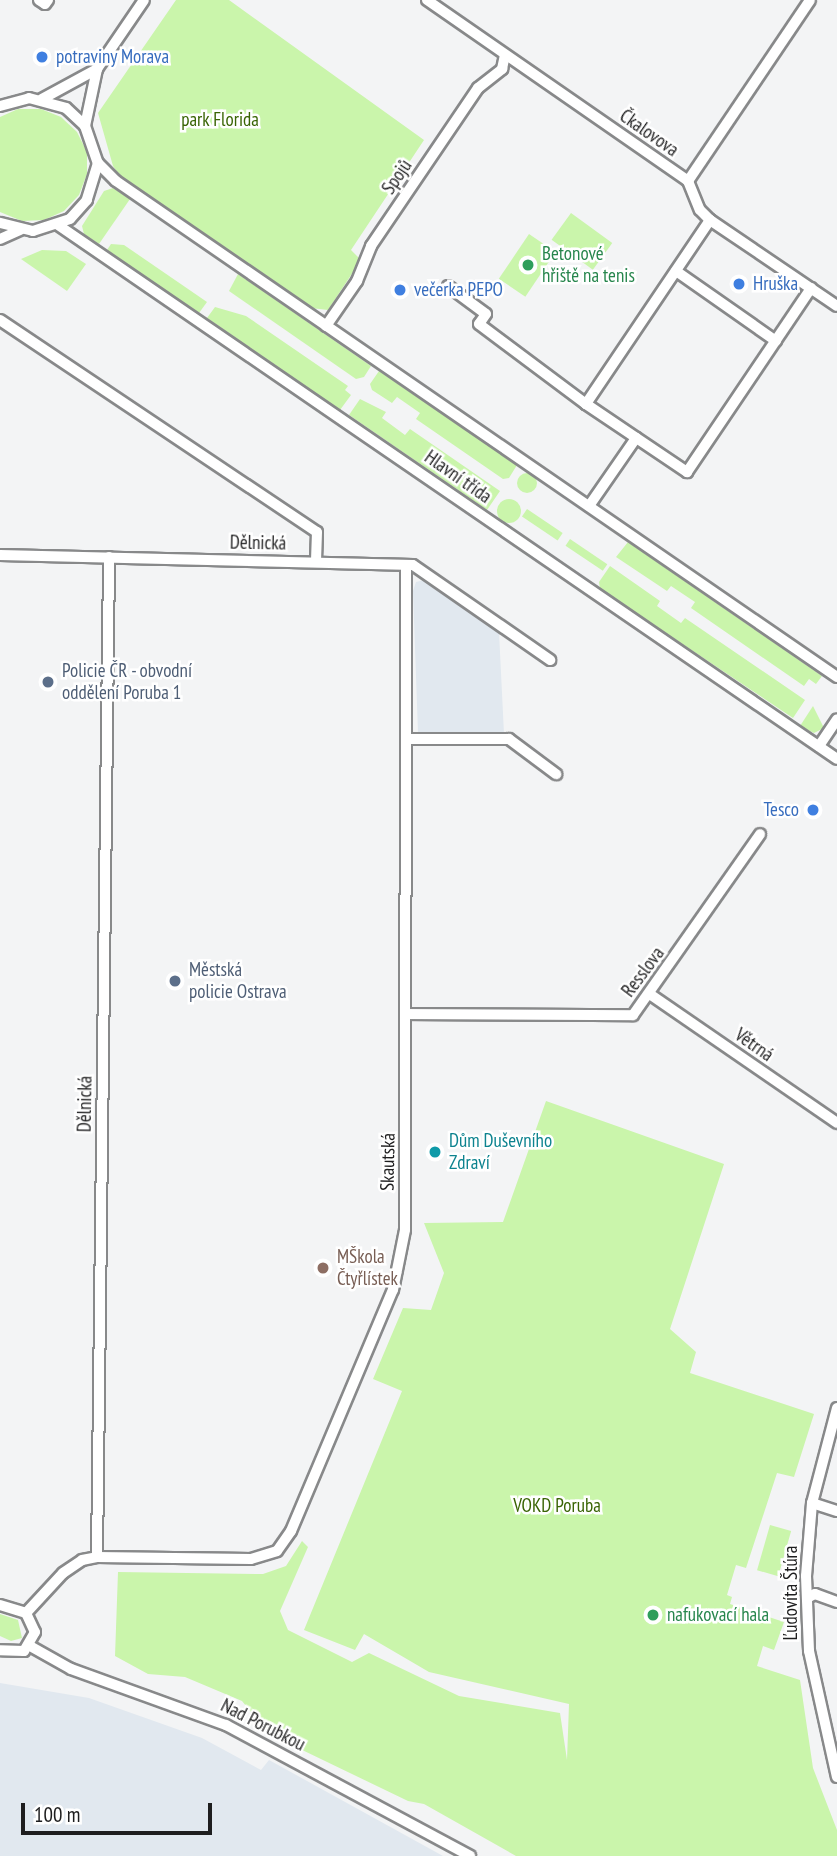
<!DOCTYPE html>
<html>
<head>
<meta charset="utf-8">
<style>
  body { margin:0 }
  #map { position:relative; width:837px; height:1856px; overflow:hidden; background:#f3f4f5; font-family:"PT Sans Narrow",sans-serif }
  div>[style] { position:absolute }
  .built>* { inset:0; background:#e1e8ef }
  .green>* { inset:0; background:#caf5ab; transform-origin:0 0 }
  .round { border-radius:50% }
  .roads { filter:drop-shadow(2px 0 #88898a) drop-shadow(-2px 0 #88898a) drop-shadow(0 2px #88898a) drop-shadow(0 -2px #88898a) }
  .minor>* { height:10px; margin:-5px; padding:0 5px; transform-origin:5px; border-radius:5px; background:#fff }
  .dots>* { width:19px; height:19px; translate:-50% -50%; box-sizing:border-box; border:4px solid #fff; border-radius:50% }
  span { translate:-50% -50%; white-space:nowrap; text-align:center; line-height:1.15; -webkit-text-stroke:5px #fff; paint-order:stroke }
  .shop-label { font-size:19px; color:#366cbe }
  .left { translate:0 -50%; text-align:left }
  .right { translate:-100% -50%; text-align:right }
  .park-label { font-size:19px; color:#396404 }
  .street-label { font-size:19px; color:#1e1e1f }
  .leisure-label { font-size:19px; color:#27864d }
  .service-label { font-size:19px; color:#4e5e75 }
  .culture-label { font-size:19px; color:#0d838f }
  .education-label { font-size:19px; color:#785e54 }
  .scale { position:absolute; left:21px; top:1803px; width:191px; height:32px; box-sizing:border-box; border:4px solid #1e1e1f; border-top:0; padding-left:9px; font-size:21px; line-height:24px; white-space:nowrap; color:#1e1e1f; -webkit-text-stroke:5px #fff; paint-order:stroke }
</style>
</head>
<body>
<div id="map">
  <div class="built">
    <i style="clip-path:polygon(424px 580px,499px 632px,504px 734px,418px 733px,413px 591px,416px 582px)"></i>
    <i style="clip-path:polygon(0 1683px,89px 1698px,202px 1738px,261px 1770px,269px 1760px,443px 1856px,0 1856px)"></i>
  </div>
  <div class="green">
    <i style="clip-path:polygon(176px 0,229px 0,424px 140px,351px 250px,361px 260px,328px 310px,311px 308px,120px 176px,113px 166px,98px 113px)"></i>
    <i style="clip-path:polygon(18px 109px,41px 109px,61px 117px,77px 132px,87px 152px,87px 174px,79px 195px,64px 211px,44px 220px,22px 221px,0 212px,0 117px)"></i>
    <i style="clip-path:polygon(113px 188px,130px 199px,99px 244px,84px 234px,82px 226px,104px 191px)"></i>
    <i style="left:571px;top:213px;width:51px;height:33px;rotate:36deg"></i>
    <i style="left:529px;top:234px;width:32px;height:54px;rotate:34deg"></i>
    <i style="clip-path:polygon(111px 244px,124px 245px,207px 302px,199px 313px,107px 250px)"></i>
    <i style="clip-path:polygon(42px 250px,66px 251px,86px 264px,67px 291px,21px 259px)"></i>
    <i style="clip-path:polygon(238px 274px,371px 366px,364px 377px,356px 379px,229px 291px)"></i>
    <i style="clip-path:polygon(215px 307px,246px 316px,348px 386px,345px 390px,351px 395px,340px 410px,207px 318px)"></i>
    <i style="clip-path:polygon(379px 371px,517px 465px,509px 478px,503px 479px,416px 419px,420px 413px,397px 397px,392px 403px,372px 390px,370px 384px)"></i>
    <i style="clip-path:polygon(360px 399px,386px 412px,382px 418px,405px 435px,410px 429px,500px 491px,487px 510px,349px 415px)"></i>
    <i class="round" style="left:517px;top:473px;width:20px;height:20px"></i>
    <i class="round" style="left:497px;top:499px;width:24px;height:24px"></i>
    <i style="left:527px;top:509px;width:43px;height:9px;rotate:34deg"></i>
    <i style="left:570px;top:539px;width:45px;height:8px;rotate:34deg"></i>
    <i style="clip-path:polygon(628px 542px,822px 676px,816px 684px,809px 679px,804px 686px,691px 608px,695px 602px,671px 586px,667px 591px,616px 557px)"></i>
    <i style="clip-path:polygon(610px 566px,660px 601px,657px 606px,681px 623px,685px 618px,805px 700px,793px 718px,600px 589px,599px 582px)"></i>
    <i style="clip-path:polygon(813px 706px,824px 728px,814px 733px,800px 726px)"></i>
    <i style="clip-path:polygon(546px 1101px,724px 1164px,670px 1329px,696px 1352px,690px 1373px,814px 1414px,794px 1477px,777px 1473px,746px 1568px,736px 1565px,727px 1595px,732px 1597px,730px 1604px,784px 1622px,774px 1650px,763px 1646px,757px 1666px,800px 1680px,813px 1768px,837px 1830px,837px 1856px,516px 1856px,424px 1804px,408px 1801px,269px 1734px,242px 1701px,185px 1677px,148px 1674px,115px 1656px,118px 1572px,263px 1574px,286px 1566px,302px 1541px,308px 1547px,280px 1611px,288px 1630px,352px 1662px,369px 1653px,459px 1696px,560px 1713px,567px 1760px,569px 1704px,429px 1672px,364px 1634px,355px 1650px,304px 1630px,402px 1391px,373px 1379px,403px 1308px,431px 1310px,444px 1273px,424px 1223px,503px 1222px)"></i>
    <i style="left:770px;top:1525px;width:22px;height:47px;rotate:16deg"></i>
    <i style="clip-path:polygon(0 1614px,18px 1620px,22px 1638px,11px 1641px,0 1636px)"></i>
  </div>
  <div class="roads">
    <div class="minor">
      <i style="left:39px;top:0;width:7px;rotate:34deg"></i>
      <i style="left:45px;top:4px;width:5px;rotate:-53deg"></i>
      <i style="left:427px;top:0;width:318px;rotate:34.7deg"></i>
      <i style="left:688px;top:181px;width:31px;rotate:68deg"></i>
      <i style="left:700px;top:210px;width:14px;rotate:45deg"></i>
      <i style="left:710px;top:220px;width:153px;rotate:34.1deg"></i>
      <i style="left:42px;top:99px;width:63px;rotate:-28.6deg"></i>
      <i style="left:0;top:106px;width:30px;rotate:-15deg"></i>
      <i style="left:29px;top:98px;width:38px;rotate:15deg"></i>
      <i style="left:66px;top:108px;width:26px;rotate:43deg"></i>
      <i style="left:85px;top:126px;width:39px;rotate:71deg"></i>
      <i style="left:98px;top:163px;width:39px;rotate:107deg"></i>
      <i style="left:87px;top:200px;width:25px;rotate:132deg"></i>
      <i style="left:70px;top:219px;width:39px;rotate:162deg"></i>
      <i style="left:33px;top:231px;width:34px;rotate:-166deg"></i>
      <i style="left:85px;top:126px;width:58px;rotate:-78.1deg"></i>
      <i style="left:97px;top:69px;width:83px;rotate:-55.7deg"></i>
      <i style="left:98px;top:163px;width:25px;rotate:45deg"></i>
      <i style="left:116px;top:181px;width:875px;rotate:34.53deg"></i>
      <i style="left:688px;top:181px;width:218px;rotate:-56deg"></i>
      <i style="left:710px;top:220px;width:222px;rotate:124deg"></i>
      <i style="left:586px;top:404px;width:122px;rotate:34deg"></i>
      <i style="left:687px;top:472px;width:222px;rotate:-56deg"></i>
      <i style="left:58px;top:225px;width:944px;rotate:34.43deg"></i>
      <i style="left:0;top:239px;width:22px;rotate:-24deg"></i>
      <i style="left:676px;top:271px;width:122px;rotate:35deg"></i>
      <i style="left:448px;top:286px;width:47px;rotate:36.4deg"></i>
      <i style="left:486px;top:314px;width:12px;rotate:125deg"></i>
      <i style="left:479px;top:324px;width:134px;rotate:36.8deg"></i>
      <i style="left:0;top:320px;width:381px;rotate:33.8deg"></i>
      <i style="left:317px;top:532px;width:29px;rotate:92deg"></i>
      <i style="left:326px;top:326px;width:55px;rotate:-55.4deg"></i>
      <i style="left:357px;top:281px;width:38px;rotate:-68deg"></i>
      <i style="left:371px;top:246px;width:191px;rotate:-55.9deg"></i>
      <i style="left:478px;top:88px;width:31px;rotate:-38deg"></i>
      <i style="left:502px;top:69px;width:14px;rotate:-78deg"></i>
      <i style="left:589px;top:506px;width:83px;rotate:-55.3deg"></i>
      <i style="left:0;top:555px;width:413px;rotate:1.4deg"></i>
      <i style="left:413px;top:565px;width:167px;rotate:34.7deg"></i>
      <i style="left:407px;top:739px;width:102px"></i>
      <i style="left:509px;top:739px;width:59px;rotate:36.7deg"></i>
      <i style="left:819px;top:746px;width:32px;rotate:-56deg"></i>
      <i style="left:651px;top:995px;width:226px;rotate:34.5deg"></i>
      <i style="left:407px;top:1014px;width:226px;rotate:0.3deg"></i>
      <i style="left:633px;top:1015px;width:221px;rotate:-54.9deg"></i>
      <i style="left:837px;top:1408px;width:98px;rotate:104.7deg"></i>
      <i style="left:812px;top:1503px;width:73px;rotate:94.7deg"></i>
      <i style="left:806px;top:1576px;width:75px;rotate:87.7deg"></i>
      <i style="left:809px;top:1651px;width:129px;rotate:77.5deg"></i>
      <i style="left:812px;top:1503px;width:26px;rotate:18deg"></i>
      <i style="left:97px;top:1557px;width:154px;rotate:0.7deg"></i>
      <i style="left:251px;top:1559px;width:27px;rotate:-17deg"></i>
      <i style="left:277px;top:1551px;width:24px;rotate:-55deg"></i>
      <i style="left:291px;top:1531px;width:262px;rotate:-67.1deg"></i>
      <i style="left:393px;top:1290px;width:61px;rotate:-78.7deg"></i>
      <i style="left:405px;top:1230px;width:664px;rotate:-89.91deg"></i>
      <i style="left:807px;top:1598px;width:9px;rotate:-27deg"></i>
      <i style="left:815px;top:1594px;width:23px;rotate:20deg"></i>
      <i style="left:0;top:1605px;width:27px;rotate:17deg"></i>
      <i style="left:26px;top:1613px;width:21px;rotate:65deg"></i>
      <i style="left:35px;top:1632px;width:22px;rotate:120deg"></i>
      <i style="left:24px;top:1651px;width:24px;rotate:-178deg"></i>
      <i style="left:26px;top:1613px;width:54px;rotate:-47.2deg"></i>
      <i style="left:63px;top:1573px;width:23px;rotate:-34deg"></i>
      <i style="left:82px;top:1560px;width:15px;rotate:-11deg"></i>
      <i style="left:97px;top:1557px;width:1000px;rotate:-89.31deg"></i>
      <i style="left:30px;top:1646px;width:47px;rotate:29.3deg"></i>
      <i style="left:71px;top:1669px;width:165px;rotate:19.9deg"></i>
      <i style="left:226px;top:1725px;width:277px;rotate:28.2deg"></i>
    </div>
  </div>
  <div class="dots">
    <i style="left:42px;top:57px;background:#3f7fe0"></i>
    <i style="left:528px;top:265px;background:#2e9e5b"></i>
    <i style="left:739px;top:284px;background:#3f7fe0"></i>
    <i style="left:400px;top:290px;background:#3f7fe0"></i>
    <i style="left:48px;top:682px;background:#5c6f8a"></i>
    <i style="left:813px;top:810px;background:#3f7fe0"></i>
    <i style="left:175px;top:981px;background:#5c6f8a"></i>
    <i style="left:435px;top:1152px;background:#0f9aa8"></i>
    <i style="left:323px;top:1268px;background:#8d6e63"></i>
    <i style="left:653px;top:1615px;background:#2e9e5b"></i>
  </div>
  <div class="shop-label">
    <span class="left" style="left:56px;top:57px">potraviny Morava</span>
    <span class="left" style="left:753px;top:284px">Hruška</span>
    <span class="left" style="left:414px;top:290px">večerka PEPO</span>
    <span class="right" style="left:799px;top:810px">Tesco</span>
  </div>
  <div class="park-label">
    <span style="left:220px;top:120px">park Florida</span>
    <span style="left:557px;top:1506px">VOKD Poruba</span>
  </div>
  <div class="street-label">
    <span style="left:649px;top:133px;rotate:35deg">Čkalovova</span>
    <span style="left:397px;top:177px;rotate:-56deg">Spojů</span>
    <span style="left:458px;top:477px;rotate:35deg">Hlavní třída</span>
    <span style="left:258px;top:543px;rotate:1deg">Dělnická</span>
    <span style="left:643px;top:972px;rotate:-53deg">Resslova</span>
    <span style="left:754px;top:1045px;rotate:35deg">Větrná</span>
    <span style="left:85px;top:1104px;rotate:-89deg">Dělnická</span>
    <span style="left:388px;top:1162px;rotate:-89deg">Skautská</span>
    <span style="left:791px;top:1593px;rotate:-90deg">Ľudovíta Štúra</span>
    <span style="left:263px;top:1725px;rotate:27deg">Nad Porubkou</span>
  </div>
  <div class="leisure-label">
    <span class="left" style="left:542px;top:265px">Betonové<br>hřiště na tenis</span>
    <span class="left" style="left:667px;top:1615px">nafukovací hala</span>
  </div>
  <div class="service-label">
    <span class="left" style="left:62px;top:682px">Policie ČR - obvodní<br>oddělení Poruba 1</span>
    <span class="left" style="left:189px;top:981px">Městská<br>policie Ostrava</span>
  </div>
  <div class="culture-label">
    <span class="left" style="left:449px;top:1152px">Dům Duševního<br>Zdraví</span>
  </div>
  <div class="education-label">
    <span class="left" style="left:337px;top:1268px">MŠkola<br>Čtyřlístek</span>
  </div>
  <div class="scale">100 m</div>
</div>
</body>
</html>
